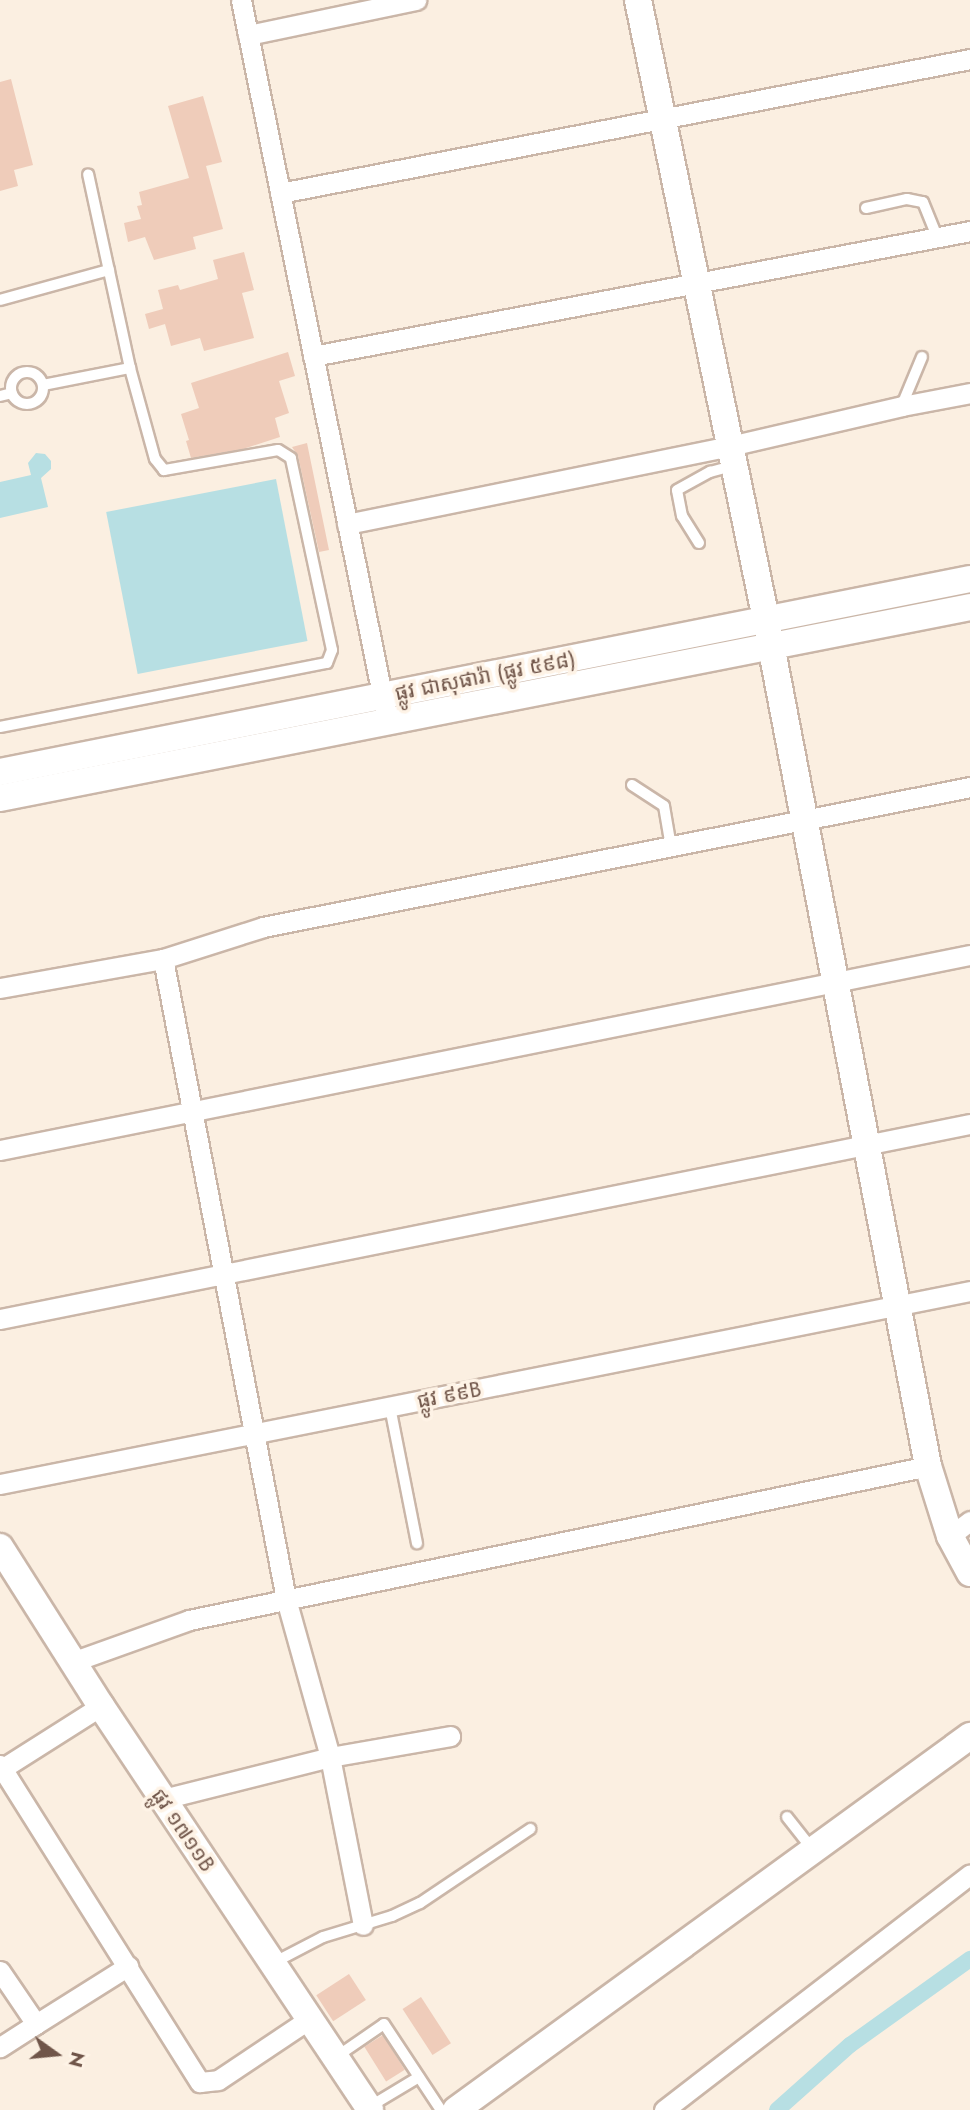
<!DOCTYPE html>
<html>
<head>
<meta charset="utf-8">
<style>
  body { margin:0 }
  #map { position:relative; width:970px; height:2110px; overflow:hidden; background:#fbefe1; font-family:Jost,"Noto Sans Khmer",sans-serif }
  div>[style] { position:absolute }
  .water>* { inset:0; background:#b7dfe3; transform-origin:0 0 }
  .canal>* { height:16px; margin:-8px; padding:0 8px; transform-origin:8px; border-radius:8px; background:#b7dfe3 }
  .building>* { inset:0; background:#efccba; transform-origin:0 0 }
  .roads { filter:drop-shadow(2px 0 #cab6a8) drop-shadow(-2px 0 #cab6a8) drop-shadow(0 2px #cab6a8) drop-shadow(0 -2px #cab6a8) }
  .lane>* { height:10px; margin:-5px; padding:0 5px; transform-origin:5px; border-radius:5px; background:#fff }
  .lane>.ring { margin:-5px; padding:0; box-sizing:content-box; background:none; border:10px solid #fff; border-radius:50% }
  .street>* { height:19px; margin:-9.5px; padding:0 9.5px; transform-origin:9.5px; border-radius:9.5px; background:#fff }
  .secondary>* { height:26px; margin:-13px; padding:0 13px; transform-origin:13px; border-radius:13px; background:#fff }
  span { translate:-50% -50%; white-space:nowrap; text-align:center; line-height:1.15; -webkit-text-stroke:7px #fef3e6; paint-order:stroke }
  .street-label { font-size:21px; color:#705549 }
  .north { position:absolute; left:21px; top:2019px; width:70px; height:70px; -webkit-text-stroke:5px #fef3e6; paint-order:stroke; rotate:105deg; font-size:19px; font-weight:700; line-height:28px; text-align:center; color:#705549 }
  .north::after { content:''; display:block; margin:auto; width:24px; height:32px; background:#705549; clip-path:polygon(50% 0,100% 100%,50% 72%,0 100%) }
</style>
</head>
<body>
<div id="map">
  <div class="water">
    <i style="clip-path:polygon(36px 453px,45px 454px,51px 461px,51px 469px,41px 478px,48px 507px,0 518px,0 482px,31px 475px,28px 463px)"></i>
    <i style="left:276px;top:479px;width:165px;height:173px;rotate:79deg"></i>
  </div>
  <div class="canal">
    <i style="left:777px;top:2110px;width:98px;rotate:-41.7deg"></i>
    <i style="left:850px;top:2045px;width:148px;rotate:-35.6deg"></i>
  </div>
  <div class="building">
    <i style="clip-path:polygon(11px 79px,33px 165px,14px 170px,18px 186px,0 191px,0 82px)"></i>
    <i style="clip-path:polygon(203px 96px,222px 162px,206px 166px,223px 229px,193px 237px,196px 249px,154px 260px,145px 237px,128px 242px,124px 223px,141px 219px,137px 206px,142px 205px,139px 192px,189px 178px,168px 106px)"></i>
    <i style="clip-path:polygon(244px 252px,254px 290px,242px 293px,254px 338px,204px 351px,200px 338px,171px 346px,165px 324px,149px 329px,145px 314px,163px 309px,158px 290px,178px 285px,180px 290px,218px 279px,213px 260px)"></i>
    <i style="clip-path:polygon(288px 352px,295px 376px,279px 381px,289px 413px,275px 418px,280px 437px,243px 449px,191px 458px,186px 441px,189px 440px,181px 414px,199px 408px,191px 383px)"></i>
    <i style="clip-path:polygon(307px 443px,329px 550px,319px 552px,298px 456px,292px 447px)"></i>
    <i style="left:349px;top:1974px;width:31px;height:39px;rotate:57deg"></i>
    <i style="left:421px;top:1997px;width:55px;height:22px;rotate:57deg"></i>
    <i style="left:383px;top:2035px;width:41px;height:22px;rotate:58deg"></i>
  </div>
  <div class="roads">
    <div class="lane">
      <i style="left:866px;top:208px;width:42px;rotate:-12.4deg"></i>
      <i style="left:907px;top:199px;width:16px;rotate:11deg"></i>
      <i style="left:923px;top:202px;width:38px;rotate:68deg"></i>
      <i style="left:0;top:300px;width:113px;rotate:-15.4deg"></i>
      <i class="ring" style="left:11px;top:372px;width:22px;height:22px"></i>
      <i style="left:43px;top:385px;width:89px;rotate:-11.1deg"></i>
      <i style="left:0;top:396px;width:12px;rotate:-14deg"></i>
      <i style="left:902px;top:405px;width:52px;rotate:-67.4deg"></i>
      <i style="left:699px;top:543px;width:32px;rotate:-122deg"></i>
      <i style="left:682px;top:516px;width:26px;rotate:-101deg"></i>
      <i style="left:677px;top:490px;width:38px;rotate:-29deg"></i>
      <i style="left:710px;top:472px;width:24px;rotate:-15deg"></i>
      <i style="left:0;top:727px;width:333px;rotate:-11.1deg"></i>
      <i style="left:327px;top:663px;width:14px;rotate:-69deg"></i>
      <i style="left:332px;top:650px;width:196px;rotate:-102.1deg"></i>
      <i style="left:291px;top:458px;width:15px;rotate:-148deg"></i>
      <i style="left:278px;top:450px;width:116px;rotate:170deg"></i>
      <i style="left:164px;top:470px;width:14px;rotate:-129deg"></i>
      <i style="left:155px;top:459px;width:94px;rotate:-105.4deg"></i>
      <i style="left:130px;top:368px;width:198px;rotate:-102.2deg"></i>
      <i style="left:632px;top:785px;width:38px;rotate:33deg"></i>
      <i style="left:664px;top:806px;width:42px;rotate:80.3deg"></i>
      <i style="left:390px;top:1407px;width:139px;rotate:78.8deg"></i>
      <i style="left:787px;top:1817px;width:42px;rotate:51.8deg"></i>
      <i style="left:273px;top:1963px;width:56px;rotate:-27.5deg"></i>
      <i style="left:323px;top:1937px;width:72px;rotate:-16.9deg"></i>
      <i style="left:392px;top:1916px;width:31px;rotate:-25deg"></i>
      <i style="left:420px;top:1903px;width:133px;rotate:-33.9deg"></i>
      <i style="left:336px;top:2057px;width:58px;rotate:-34.5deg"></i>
      <i style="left:384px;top:2024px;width:103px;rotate:56.5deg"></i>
      <i style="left:369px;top:2107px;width:58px;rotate:-31deg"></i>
    </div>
    <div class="street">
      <i style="left:241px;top:0;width:723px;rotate:78.52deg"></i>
      <i style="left:248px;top:35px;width:172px;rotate:-11.8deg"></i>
      <i style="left:280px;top:193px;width:703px;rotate:-10.99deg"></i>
      <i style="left:313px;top:356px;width:669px;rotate:-10.77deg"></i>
      <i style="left:347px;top:524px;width:391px;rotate:-11.5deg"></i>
      <i style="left:730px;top:446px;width:177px;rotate:-13.1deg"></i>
      <i style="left:902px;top:406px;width:69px;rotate:-10.8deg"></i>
      <i style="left:163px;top:959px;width:652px;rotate:79.12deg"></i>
      <i style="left:286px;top:1599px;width:164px;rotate:74.4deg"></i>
      <i style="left:330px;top:1757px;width:171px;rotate:78.9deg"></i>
      <i style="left:0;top:988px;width:166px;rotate:-10.1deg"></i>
      <i style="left:163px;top:959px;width:105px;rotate:-17.7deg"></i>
      <i style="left:263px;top:927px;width:721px;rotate:-11.2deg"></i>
      <i style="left:0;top:1150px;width:989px;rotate:-11.37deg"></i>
      <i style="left:0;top:1319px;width:989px;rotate:-11.37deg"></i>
      <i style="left:0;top:1484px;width:989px;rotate:-11.25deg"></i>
      <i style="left:950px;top:1536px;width:25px;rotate:-37deg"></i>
      <i style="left:72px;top:1662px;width:124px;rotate:-19.7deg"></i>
      <i style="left:189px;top:1620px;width:755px;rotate:-11.77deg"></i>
      <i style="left:0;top:1765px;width:375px;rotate:57.8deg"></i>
      <i style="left:200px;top:2082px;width:18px;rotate:-6deg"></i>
      <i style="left:218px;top:2080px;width:110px;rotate:-33.8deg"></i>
      <i style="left:0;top:1770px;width:120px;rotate:-32.4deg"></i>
      <i style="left:163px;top:1799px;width:172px;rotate:-14.1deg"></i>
      <i style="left:330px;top:1757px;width:122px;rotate:-9.9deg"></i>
      <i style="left:0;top:1971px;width:64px;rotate:55.8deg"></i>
      <i style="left:36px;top:2024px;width:43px;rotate:147.4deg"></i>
      <i style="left:36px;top:2024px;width:109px;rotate:-32.2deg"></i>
      <i style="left:664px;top:2110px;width:386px;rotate:-37.6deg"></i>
    </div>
    <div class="secondary">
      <i style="left:638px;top:0;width:632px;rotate:78.32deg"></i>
      <i style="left:766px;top:619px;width:862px;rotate:79.17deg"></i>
      <i style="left:928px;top:1466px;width:73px;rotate:72.6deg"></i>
      <i style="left:950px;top:1536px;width:42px;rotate:61.6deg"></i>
      <i style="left:0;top:772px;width:989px;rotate:-11.25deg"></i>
      <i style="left:0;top:798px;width:989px;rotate:-11.14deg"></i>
      <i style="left:0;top:1547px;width:188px;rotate:57.6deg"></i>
      <i style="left:101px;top:1706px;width:485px;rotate:56.3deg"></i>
      <i style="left:456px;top:2110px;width:636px;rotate:-36.04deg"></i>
    </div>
  </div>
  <div class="street-label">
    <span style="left:485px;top:676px;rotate:-11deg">ផ្លូវ ជាសុផារ៉ា (ផ្លូវ ៥៩៨)</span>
    <span style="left:449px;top:1395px;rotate:-11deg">ផ្លូវ ៩៩B</span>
    <span style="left:183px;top:1830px;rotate:56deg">ផ្លូវ ១៧១១B</span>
  </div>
  <div class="north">N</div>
</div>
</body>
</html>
